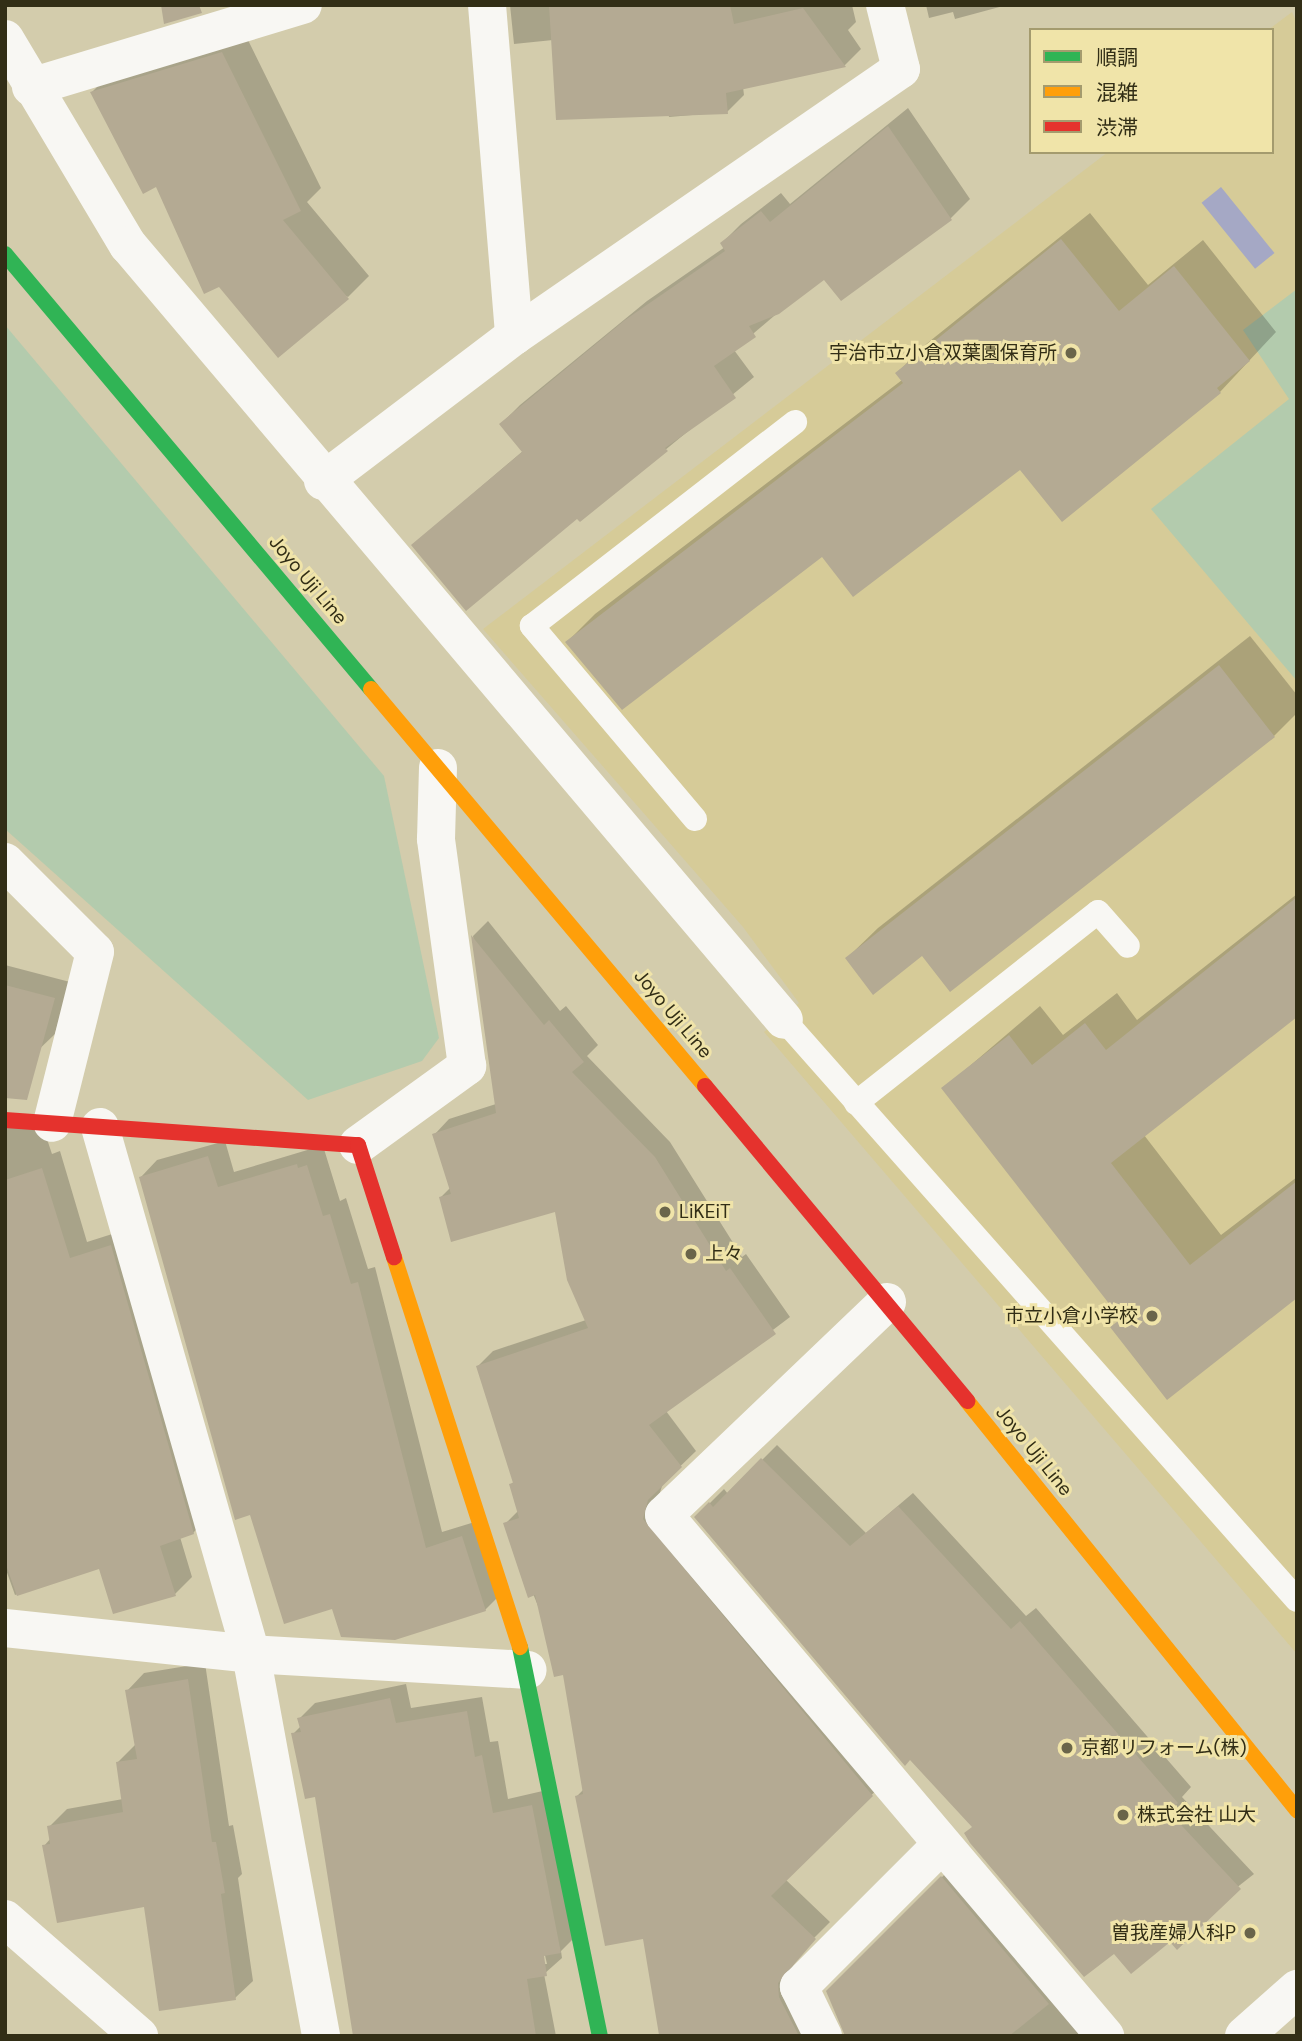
<!DOCTYPE html>
<html>
<head>
<meta charset="utf-8">
<style>
  body { margin:0 }
  #map { position:relative; width:1302px; height:2041px; overflow:hidden; background:#d3ccac; font-family:"DM Sans","Noto Sans JP",sans-serif }
  div>[style] { position:absolute }
  .built>* { inset:0; background:#d6cb98 }
  .green>* { inset:0; background:#b3cbad }
  .water>* { inset:0; background:#a5a8c5; transform-origin:0 0 }
  .shadow>* { inset:0; background:#0003 }
  .building>* { inset:0; background:#b4aa93 }
  .lane>* { height:24px; margin:-12px; padding:0 12px; transform-origin:12px; border-radius:12px; background:#f8f7f3 }
  .street>* { height:38px; margin:-19px; padding:0 19px; transform-origin:19px; border-radius:19px; background:#f8f7f3 }
  .fast>* { height:16px; margin:-8px; padding:0 8px; transform-origin:8px; border-radius:8px; background:#30b455 }
  .slow>* { height:16px; margin:-8px; padding:0 8px; transform-origin:8px; border-radius:8px; background:#ff9f0a }
  .jam>* { height:16px; margin:-8px; padding:0 8px; transform-origin:8px; border-radius:8px; background:#e5322d }
  .dots>* { width:19px; height:19px; translate:-50% -50%; box-sizing:border-box; border:4px solid #f0e4a9; border-radius:50% }
  span { translate:-50% -50%; white-space:nowrap; text-align:center; line-height:1.15; -webkit-text-stroke:6px #f0e4a9; paint-order:stroke }
  .poi-label { font-size:19px; color:#322e16 }
  .right { translate:-100% -50%; text-align:right }
  .left { translate:0 -50%; text-align:left }
  .street-label { font-size:19px; color:#322e16 }
  .frame { position:absolute; inset:0; border:7px solid #322e16; pointer-events:none }
  .legend { position:absolute; left:1029px; top:28px; width:245px; height:126px; box-sizing:border-box; background:#f0e4a9; border:2px solid #a49b6e; margin:0; padding:9px 12px; list-style:none; font-size:21px; color:#322e16 }
  .legend li { display:flex; align-items:center; gap:14px; height:35px }
  .legend b { width:35px; border:2px solid #a49b6e }
</style>
</head>
<body>
<div id="map">
  <div class="built">
    <i style="clip-path:polygon(1292px 12px,1297px 23px,1297px 1654px,764px 1032px,799px 1003px,743px 927px,483px 629px,1108px 152px,1272px 152px,1272px 30px,1268px 30px)"></i>
  </div>
  <div class="green">
    <i style="clip-path:polygon(1297px 289px,1297px 681px,1151px 509px,1289px 399px,1243px 330px)"></i>
    <i style="clip-path:polygon(5px 325px,384px 776px,439px 1038px,422px 1061px,308px 1100px,5px 829px)"></i>
  </div>
  <div class="water">
    <i style="left:1221px;top:187px;width:85px;height:25px;rotate:51deg"></i>
  </div>
  <div class="shadow">
    <i style="clip-path:polygon(510px 5px,852px 5px,856px 22px,848px 30px,861px 49px,845px 65px,743px 87px,744px 95px,727px 112px,669px 117px,668px 111px,553px 40px,514px 44px)"></i>
    <i style="clip-path:polygon(926px 5px,1007px 5px,955px 19px,953px 12px,929px 18px)"></i>
    <i style="clip-path:polygon(244px 32px,321px 188px,307px 202px,369px 276px,348px 297px,157px 185px,92px 92px,113px 71px)"></i>
    <i style="clip-path:polygon(908px 108px,970px 199px,950px 219px,824px 277px,774px 316px,734px 350px,754px 377px,580px 520px,577px 516px,413px 545px,523px 451px,501px 424px,520px 405px,647px 301px,725px 247px,722px 243px,741px 224px,781px 193px,790px 204px)"></i>
    <i style="clip-path:polygon(1090px 213px,1148px 285px,1203px 240px,1276px 332px,1220px 392px,1020px 468px,822px 554px,567px 642px,595px 614px,902px 380px,897px 373px,925px 345px)"></i>
    <i style="clip-path:polygon(1250px 636px,1297px 695px,1297px 713px,1274px 736px,922px 954px,847px 958px,878px 928px)"></i>
    <i style="clip-path:polygon(1297px 894px,1297px 1015px,1144px 1135px,1221px 1235px,1297px 1177px,1297px 1296px,1113px 1327px,1122px 1318px,944px 1088px,1040px 1006px,1063px 1035px,1117px 993px,1137px 1020px)"></i>
    <i style="clip-path:polygon(488px 921px,560px 1011px,566px 1006px,598px 1045px,587px 1056px,670px 1142px,742px 1257px,746px 1254px,790px 1317px,666px 1411px,696px 1451px,663px 1483px,657px 1502px,888px 1779px,785px 1879px,830px 1922px,798px 1954px,792px 1968px,827px 2036px,661px 2036px,644px 1937px,577px 1796px,584px 1789px,565px 1673px,505px 1524px,519px 1510px,511px 1484px,515px 1481px,478px 1366px,493px 1351px,586px 1320px,557px 1210px,441px 1197px,451px 1187px,434px 1135px,449px 1119px,496px 1104px,473px 936px)"></i>
    <i style="clip-path:polygon(5px 965px,70px 982px,55px 1034px,5px 1082px)"></i>
    <i style="clip-path:polygon(5px 1122px,43px 1127px,52px 1154px,60px 1151px,87px 1242px,128px 1229px,210px 1515px,193px 1533px,180px 1537px,192px 1577px,175px 1594px,101px 1567px,15px 1595px,5px 1567px)"></i>
    <i style="clip-path:polygon(225px 1141px,234px 1172px,314px 1148px,324px 1149px,340px 1201px,346px 1198px,368px 1269px,375px 1267px,442px 1532px,478px 1521px,502px 1593px,485px 1610px,333px 1607px,141px 1177px,157px 1160px)"></i>
    <i style="clip-path:polygon(777px 1445px,866px 1533px,913px 1493px,1026px 1616px,1036px 1608px,1191px 1787px,1182px 1797px,1254px 1874px,1170px 1940px,1115px 1952px,973px 1826px,696px 1517px,724px 1489px,728px 1494px)"></i>
    <i style="clip-path:polygon(205px 1663px,229px 1826px,233px 1825px,242px 1874px,238px 1878px,253px 1981px,235px 1998px,146px 1905px,44px 1846px,51px 1838px,49px 1827px,67px 1809px,123px 1799px,118px 1762px,136px 1744px,127px 1691px,144px 1673px)"></i>
    <i style="clip-path:polygon(evenodd,406px 1684px,411px 1708px,482px 1697px,490px 1742px,498px 1741px,508px 1799px,547px 1790px,576px 1936px,561px 1951px,562px 1958px,544px 1974px,556px 2036px,356px 2036px,317px 1795px,293px 1734px,301px 1726px,299px 1719px,315px 1703px,406px 1684px,543px 1947px,547px 1964px,543px 1964px,543px 1947px)"></i>
    <i style="clip-path:polygon(957px 1862px,1087px 2036px,844px 2036px,845px 2027px,828px 1992px)"></i>
  </div>
  <div class="building">
    <i style="clip-path:polygon(161px 5px,199px 5px,202px 13px,164px 24px)"></i>
    <i style="clip-path:polygon(549px 5px,730px 5px,734px 24px,803px 8px,846px 67px,726px 93px,728px 114px,556px 120px)"></i>
    <i style="clip-path:polygon(222px 52px,301px 211px,283px 220px,349px 299px,278px 358px,219px 287px,204px 294px,156px 187px,143px 194px,90px 92px)"></i>
    <i style="clip-path:polygon(888px 126px,952px 220px,841px 301px,824px 280px,779px 314px,749px 326px,756px 337px,714px 366px,736px 398px,665px 448px,668px 451px,580px 522px,577px 519px,466px 611px,411px 545px,522px 452px,499px 424px,625px 320px,725px 251px,720px 243px,761px 211px,770px 222px)"></i>
    <i style="clip-path:polygon(1061px 239px,1119px 311px,1174px 266px,1250px 361px,1217px 388px,1221px 393px,1062px 522px,1020px 470px,853px 597px,822px 557px,622px 710px,565px 642px,903px 383px,895px 373px)"></i>
    <i style="clip-path:polygon(1219px 665px,1275px 737px,950px 992px,922px 956px,873px 995px,845px 958px)"></i>
    <i style="clip-path:polygon(1297px 897px,1297px 1017px,1111px 1163px,1190px 1265px,1297px 1181px,1297px 1298px,1167px 1400px,1110px 1327px,1121px 1319px,941px 1088px,1009px 1035px,1032px 1065px,1085px 1023px,1106px 1050px)"></i>
    <i style="clip-path:polygon(471px 935px,544px 1025px,549px 1020px,584px 1062px,572px 1072px,655px 1157px,726px 1271px,730px 1268px,776px 1334px,649px 1425px,682px 1467px,648px 1500px,643px 1519px,873px 1796px,771px 1896px,816px 1939px,778px 1983px,779px 1997px,799px 2036px,659px 2035px,643px 1939px,605px 1946px,575px 1796px,583px 1794px,563px 1675px,554px 1677px,535px 1595px,528px 1598px,503px 1523px,519px 1518px,509px 1484px,513px 1483px,476px 1366px,588px 1328px,567px 1280px,555px 1212px,451px 1242px,439px 1197px,451px 1194px,432px 1134px,496px 1113px)"></i>
    <i style="clip-path:polygon(5px 985px,55px 998px,27px 1100px,5px 1098px)"></i>
    <i style="clip-path:polygon(208px 1156px,218px 1187px,297px 1164px,298px 1168px,307px 1165px,323px 1216px,330px 1214px,351px 1284px,358px 1282px,426px 1548px,462px 1536px,486px 1611px,395px 1640px,341px 1637px,332px 1609px,284px 1624px,250px 1515px,235px 1520px,139px 1177px)"></i>
    <i style="clip-path:polygon(42px 1168px,70px 1258px,111px 1245px,194px 1534px,160px 1546px,176px 1596px,113px 1614px,99px 1569px,17px 1596px,5px 1562px,5px 1180px)"></i>
    <i style="clip-path:polygon(761px 1458px,850px 1546px,898px 1506px,1011px 1629px,1020px 1621px,1178px 1803px,1168px 1811px,1241px 1889px,1177px 1950px,1170px 1942px,1131px 1974px,1114px 1954px,1084px 1977px,970px 1843px,964px 1833px,972px 1827px,910px 1760px,905px 1766px,694px 1517px,709px 1502px,713px 1507px)"></i>
    <i style="clip-path:polygon(188px 1679px,212px 1842px,216px 1842px,225px 1893px,221px 1894px,236px 2000px,159px 2011px,144px 1907px,57px 1923px,42px 1845px,50px 1844px,47px 1826px,123px 1812px,116px 1762px,137px 1759px,125px 1690px)"></i>
    <i style="clip-path:polygon(390px 1698px,396px 1723px,467px 1711px,475px 1757px,482px 1755px,493px 1813px,532px 1805px,561px 1953px,544px 1956px,547px 1976px,527px 1979px,536px 2036px,353px 2036px,315px 1797px,305px 1799px,291px 1733px,301px 1732px,297px 1718px)"></i>
    <i style="clip-path:polygon(941px 1876px,1049px 2004px,1009px 2036px,845px 2036px,826px 1991px)"></i>
  </div>
  <div class="lane">
    <i style="left:695px;top:819px;width:253px;rotate:-130.2deg"></i>
    <i style="left:532px;top:626px;width:333px;rotate:-37.8deg"></i>
    <i style="left:784px;top:1020px;width:774px;rotate:48.51deg"></i>
    <i style="left:856px;top:1103px;width:308px;rotate:-38.3deg"></i>
    <i style="left:1098px;top:912px;width:45px;rotate:48.6deg"></i>
  </div>
  <div class="street">
    <i style="left:487px;top:5px;width:332px;rotate:85.3deg"></i>
    <i style="left:5px;top:39px;width:240px;rotate:59.2deg"></i>
    <i style="left:128px;top:245px;width:1015px;rotate:49.75deg"></i>
    <i style="left:31px;top:87px;width:284px;rotate:-16.8deg"></i>
    <i style="left:323px;top:481px;width:240px;rotate:-37.2deg"></i>
    <i style="left:514px;top:336px;width:470px;rotate:-34.6deg"></i>
    <i style="left:901px;top:69px;width:66px;rotate:-104deg"></i>
    <i style="left:5px;top:862px;width:127px;rotate:45deg"></i>
    <i style="left:95px;top:952px;width:176px;rotate:104.1deg"></i>
    <i style="left:100px;top:1127px;width:548px;rotate:74.01deg"></i>
    <i style="left:251px;top:1654px;width:277px;rotate:3.3deg"></i>
    <i style="left:358px;top:1145px;width:135px;rotate:-35.9deg"></i>
    <i style="left:467px;top:1066px;width:229px;rotate:-97.8deg"></i>
    <i style="left:436px;top:839px;width:71px;rotate:-88.4deg"></i>
    <i style="left:887px;top:1302px;width:308px;rotate:136.3deg"></i>
    <i style="left:664px;top:1515px;width:683px;rotate:49.75deg"></i>
    <i style="left:5px;top:1628px;width:247px;rotate:6deg"></i>
    <i style="left:251px;top:1654px;width:388px;rotate:79.6deg"></i>
    <i style="left:5px;top:1919px;width:178px;rotate:41.1deg"></i>
    <i style="left:823px;top:2036px;width:55px;rotate:-116.1deg"></i>
    <i style="left:799px;top:1987px;width:202px;rotate:-45deg"></i>
    <i style="left:1244px;top:2036px;width:71px;rotate:-41.6deg"></i>
  </div>
  <div class="fast">
    <i style="left:5px;top:254px;width:568px;rotate:49.92deg"></i>
    <i style="left:520px;top:1647px;width:397px;rotate:78.4deg"></i>
  </div>
  <div class="slow">
    <i style="left:371px;top:689px;width:519px;rotate:49.93deg"></i>
    <i style="left:394px;top:1257px;width:410px;rotate:72.1deg"></i>
    <i style="left:967px;top:1401px;width:526px;rotate:51.1deg"></i>
  </div>
  <div class="jam">
    <i style="left:705px;top:1086px;width:410px;rotate:50.2deg"></i>
    <i style="left:5px;top:1120px;width:354px;rotate:4.1deg"></i>
    <i style="left:358px;top:1145px;width:118px;rotate:72.2deg"></i>
  </div>
  <div class="dots">
    <i style="left:1071px;top:353px;background:#6a654a"></i>
    <i style="left:665px;top:1212px;background:#6a654a"></i>
    <i style="left:691px;top:1254px;background:#6a654a"></i>
    <i style="left:1152px;top:1316px;background:#6a654a"></i>
    <i style="left:1067px;top:1748px;background:#6a654a"></i>
    <i style="left:1123px;top:1815px;background:#6a654a"></i>
    <i style="left:1250px;top:1933px;background:#6a654a"></i>
  </div>
  <div class="poi-label">
    <span class="right" style="left:1057px;top:353px">宇治市立小倉双葉園保育所</span>
    <span class="left" style="left:679px;top:1212px">LiKEiT</span>
    <span class="left" style="left:705px;top:1254px">上々</span>
    <span class="right" style="left:1138px;top:1316px">市立小倉小学校</span>
    <span class="left" style="left:1081px;top:1748px">京都リフォーム(株)</span>
    <span class="left" style="left:1137px;top:1815px">株式会社 山大</span>
    <span class="right" style="left:1236px;top:1933px">曽我産婦人科P</span>
  </div>
  <div class="street-label">
    <span style="left:308px;top:580px;rotate:50deg">Joyo Uji Line</span>
    <span style="left:673px;top:1014px;rotate:50deg">Joyo Uji Line</span>
    <span style="left:1034px;top:1451px;rotate:51deg">Joyo Uji Line</span>
  </div>
  <div class="frame"></div>
  <ul class="legend">
  <li><b style="height:9px;background:#30b455"></b>順調</li>
  <li><b style="height:9px;background:#ff9f0a"></b>混雑</li>
  <li><b style="height:9px;background:#e5322d"></b>渋滞</li>
  </ul>
</div>
</body>
</html>
